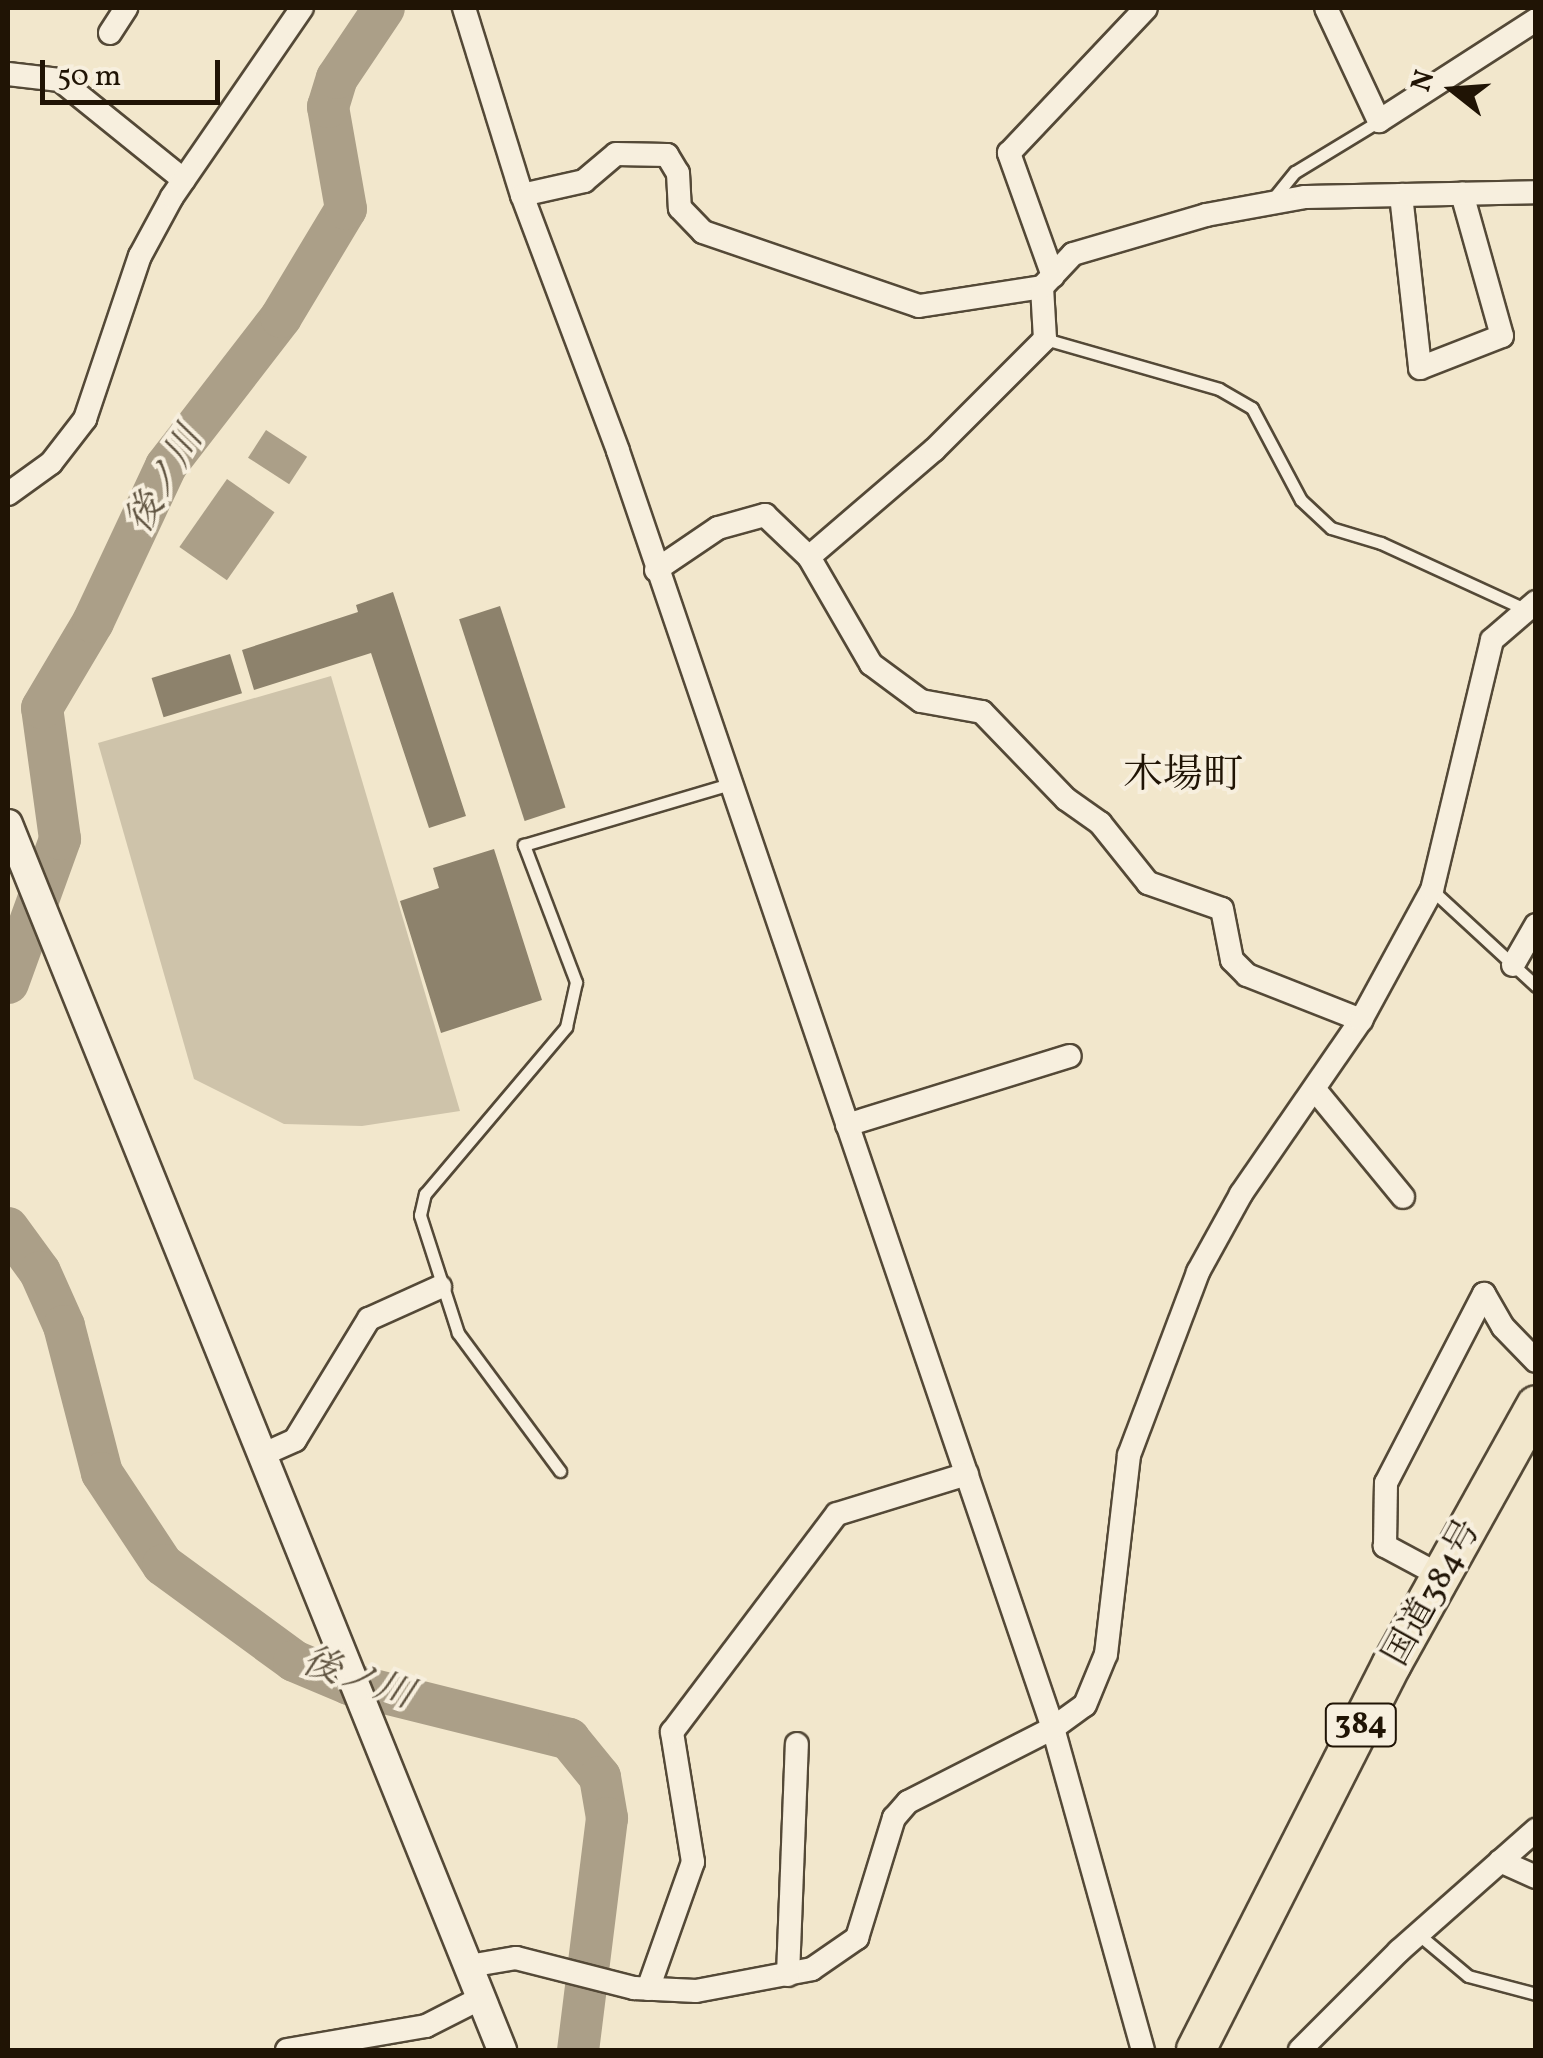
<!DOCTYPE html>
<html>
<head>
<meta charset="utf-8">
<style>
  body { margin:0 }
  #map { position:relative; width:1543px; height:2058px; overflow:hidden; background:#f2e7cc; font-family:Vollkorn,"Noto Serif JP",serif }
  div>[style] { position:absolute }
  .green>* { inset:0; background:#cec3aa }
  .water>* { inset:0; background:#ab9f88; transform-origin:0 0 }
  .river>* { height:42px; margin:-21px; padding:0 21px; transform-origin:21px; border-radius:21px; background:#ab9f88 }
  .building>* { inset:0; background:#8d826c; transform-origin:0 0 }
  .roads { filter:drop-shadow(2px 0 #544937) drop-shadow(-2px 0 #544937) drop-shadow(0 2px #544937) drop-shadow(0 -2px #544937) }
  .service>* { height:11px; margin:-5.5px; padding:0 5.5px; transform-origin:5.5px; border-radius:5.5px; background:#f7efde }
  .minor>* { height:22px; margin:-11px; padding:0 11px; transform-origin:11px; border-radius:11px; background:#f7efde }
  .tertiary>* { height:28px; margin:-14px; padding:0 14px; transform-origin:14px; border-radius:14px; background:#f7efde }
  .trunk>* { height:38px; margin:-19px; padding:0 19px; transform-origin:19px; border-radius:19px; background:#f2e7cc }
  span { translate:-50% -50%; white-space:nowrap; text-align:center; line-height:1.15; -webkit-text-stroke:8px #f7efde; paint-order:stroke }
  .shield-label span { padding:2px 8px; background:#f7efde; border:2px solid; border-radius:8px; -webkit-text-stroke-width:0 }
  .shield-label { font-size:32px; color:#201405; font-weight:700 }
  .street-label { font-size:35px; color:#201405 }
  .water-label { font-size:38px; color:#5f5340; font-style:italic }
  .quarter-label { font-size:40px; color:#201405 }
  .frame { position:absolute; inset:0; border:10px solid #201405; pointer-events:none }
  .north { position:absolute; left:1403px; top:40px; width:100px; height:100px; -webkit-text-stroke:8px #f7efde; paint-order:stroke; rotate:287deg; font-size:28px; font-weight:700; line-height:40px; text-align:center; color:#201405 }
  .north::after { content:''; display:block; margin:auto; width:35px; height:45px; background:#201405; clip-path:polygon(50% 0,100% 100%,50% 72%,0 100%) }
  .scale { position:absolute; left:40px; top:60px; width:180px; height:45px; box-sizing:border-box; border:5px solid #201405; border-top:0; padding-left:12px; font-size:30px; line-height:35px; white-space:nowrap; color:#201405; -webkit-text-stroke:8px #f7efde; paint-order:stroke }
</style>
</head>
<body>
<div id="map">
  <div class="green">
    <i style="clip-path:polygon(331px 676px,460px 1111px,362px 1126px,284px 1124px,194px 1079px,98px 743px)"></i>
  </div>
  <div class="water">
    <i style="left:266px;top:430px;width:49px;height:33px;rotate:33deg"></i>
    <i style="left:227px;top:479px;width:58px;height:83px;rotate:35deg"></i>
  </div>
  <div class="river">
    <i style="left:8px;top:983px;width:153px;rotate:-70.1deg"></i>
    <i style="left:60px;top:839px;width:132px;rotate:-97.8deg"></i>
    <i style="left:42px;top:708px;width:100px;rotate:-59.3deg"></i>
    <i style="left:93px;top:622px;width:172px;rotate:-64.9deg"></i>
    <i style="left:166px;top:466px;width:188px;rotate:-52.3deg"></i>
    <i style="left:281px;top:317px;width:126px;rotate:-59deg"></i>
    <i style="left:346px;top:209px;width:104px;rotate:-100deg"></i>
    <i style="left:328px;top:107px;width:30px;rotate:-73deg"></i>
    <i style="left:337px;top:78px;width:84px;rotate:-56.1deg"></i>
    <i style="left:8px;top:1228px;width:54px;rotate:54deg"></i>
    <i style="left:40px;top:1272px;width:59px;rotate:66deg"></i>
    <i style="left:64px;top:1326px;width:152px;rotate:75.5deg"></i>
    <i style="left:102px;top:1473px;width:110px;rotate:56.5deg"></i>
    <i style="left:163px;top:1565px;width:162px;rotate:36.2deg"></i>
    <i style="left:294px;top:1661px;width:60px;rotate:22.7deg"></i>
    <i style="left:349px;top:1684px;width:227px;rotate:14deg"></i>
    <i style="left:569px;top:1739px;width:49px;rotate:50.8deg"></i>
    <i style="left:600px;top:1777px;width:42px;rotate:80.3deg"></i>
    <i style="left:607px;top:1818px;width:234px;rotate:97.1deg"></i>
  </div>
  <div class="building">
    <i style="clip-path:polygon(393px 592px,466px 816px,429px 828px,371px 653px,254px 690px,242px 650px,358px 612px,356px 605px)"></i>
    <i style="left:500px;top:606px;width:212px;height:43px;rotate:72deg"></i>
    <i style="left:230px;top:654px;width:41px;height:82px;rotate:73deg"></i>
    <i style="clip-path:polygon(494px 849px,542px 1000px,441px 1033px,400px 901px,439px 888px,433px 868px)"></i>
  </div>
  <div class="roads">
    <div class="service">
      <i style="left:1272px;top:200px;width:36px;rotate:-51deg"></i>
      <i style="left:1295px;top:172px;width:98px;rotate:-31.3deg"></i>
      <i style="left:1045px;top:339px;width:181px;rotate:16deg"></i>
      <i style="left:1219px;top:389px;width:38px;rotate:30deg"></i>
      <i style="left:1252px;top:408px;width:104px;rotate:62deg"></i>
      <i style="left:1301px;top:500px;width:41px;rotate:43deg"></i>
      <i style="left:1331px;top:528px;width:52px;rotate:16.7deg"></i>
      <i style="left:1381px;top:543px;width:161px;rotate:24.7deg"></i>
      <i style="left:1432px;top:890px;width:142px;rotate:42.7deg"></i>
      <i style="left:560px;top:1471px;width:172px;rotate:-126.5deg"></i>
      <i style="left:458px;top:1333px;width:124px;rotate:-107.9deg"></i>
      <i style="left:420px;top:1215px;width:22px;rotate:-77deg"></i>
      <i style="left:425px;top:1194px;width:219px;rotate:-49.8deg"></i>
      <i style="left:566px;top:1027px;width:46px;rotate:-77.5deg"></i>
      <i style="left:576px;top:982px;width:147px;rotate:-110.8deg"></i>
      <i style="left:524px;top:845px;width:215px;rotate:-16.5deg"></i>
      <i style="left:1418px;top:1934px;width:65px;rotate:40deg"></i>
      <i style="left:1468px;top:1976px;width:70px;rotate:14.8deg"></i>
    </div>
    <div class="minor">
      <i style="left:464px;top:8px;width:196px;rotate:72.8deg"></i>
      <i style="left:522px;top:195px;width:273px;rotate:69.4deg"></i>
      <i style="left:618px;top:451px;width:1349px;rotate:71.19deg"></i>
      <i style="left:1053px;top:1728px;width:334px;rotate:74.4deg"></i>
      <i style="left:1326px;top:8px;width:125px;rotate:64.9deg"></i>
      <i style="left:1379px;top:121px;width:187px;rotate:-32.8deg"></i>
      <i style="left:110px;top:33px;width:30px;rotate:-57deg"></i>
      <i style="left:8px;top:74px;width:52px;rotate:6.6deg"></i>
      <i style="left:60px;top:80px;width:159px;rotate:38.9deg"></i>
      <i style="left:522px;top:195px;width:64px;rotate:-12.7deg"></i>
      <i style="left:584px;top:181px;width:42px;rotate:-40.2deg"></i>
      <i style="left:616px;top:154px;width:51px;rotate:1.1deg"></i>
      <i style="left:667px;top:155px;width:21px;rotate:59deg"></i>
      <i style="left:678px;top:173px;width:35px;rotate:87deg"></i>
      <i style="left:680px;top:208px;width:33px;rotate:46deg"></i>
      <i style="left:703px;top:232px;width:228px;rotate:18.9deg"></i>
      <i style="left:919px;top:306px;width:124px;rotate:-8.8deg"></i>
      <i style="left:1401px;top:195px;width:174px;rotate:83.7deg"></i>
      <i style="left:1420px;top:368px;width:88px;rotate:-21.3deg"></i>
      <i style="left:1502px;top:336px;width:148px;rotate:-105.7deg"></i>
      <i style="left:1053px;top:276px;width:131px;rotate:-109.7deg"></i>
      <i style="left:1009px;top:153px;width:199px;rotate:-46.6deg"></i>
      <i style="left:8px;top:494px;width:53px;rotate:-35.8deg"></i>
      <i style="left:51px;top:463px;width:56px;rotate:-52.3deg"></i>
      <i style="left:85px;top:419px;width:172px;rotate:-71.4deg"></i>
      <i style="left:140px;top:256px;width:67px;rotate:-61.5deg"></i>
      <i style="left:172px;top:197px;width:229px;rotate:-55.5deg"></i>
      <i style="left:809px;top:557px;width:165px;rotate:-40.6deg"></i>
      <i style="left:934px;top:450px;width:157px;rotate:-45deg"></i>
      <i style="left:1045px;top:339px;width:52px;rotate:-93.3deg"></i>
      <i style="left:1042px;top:287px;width:45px;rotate:-46.8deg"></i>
      <i style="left:1073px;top:254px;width:139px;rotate:-16.3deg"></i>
      <i style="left:1206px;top:215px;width:101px;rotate:-10.3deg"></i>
      <i style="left:1305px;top:197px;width:231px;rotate:-1.2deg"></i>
      <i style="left:656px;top:570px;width:75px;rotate:-34.1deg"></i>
      <i style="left:718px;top:528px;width:49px;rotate:-15.5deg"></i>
      <i style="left:765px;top:515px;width:61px;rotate:43.7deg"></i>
      <i style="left:809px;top:557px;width:124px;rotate:59.9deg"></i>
      <i style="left:871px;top:664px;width:62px;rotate:36.5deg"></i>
      <i style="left:921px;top:701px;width:62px;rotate:10.2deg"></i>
      <i style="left:982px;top:712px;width:121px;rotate:46deg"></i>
      <i style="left:1066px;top:799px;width:42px;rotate:35.2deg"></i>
      <i style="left:1100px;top:823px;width:77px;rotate:51.3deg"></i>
      <i style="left:1148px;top:883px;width:78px;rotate:19.4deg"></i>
      <i style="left:1222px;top:909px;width:52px;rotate:78.9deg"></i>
      <i style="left:1232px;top:960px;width:21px;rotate:45deg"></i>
      <i style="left:1247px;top:975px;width:123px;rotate:21.5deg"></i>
      <i style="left:1513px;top:965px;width:46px;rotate:-60.1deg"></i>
      <i style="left:1316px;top:1091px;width:137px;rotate:50.6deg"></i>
      <i style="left:847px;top:1125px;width:233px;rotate:-17.2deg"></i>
      <i style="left:264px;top:1454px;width:34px;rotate:-24deg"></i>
      <i style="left:295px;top:1440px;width:142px;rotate:-58.6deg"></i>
      <i style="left:369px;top:1319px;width:78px;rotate:-24.3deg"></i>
      <i style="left:1441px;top:1576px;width:64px;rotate:-151.8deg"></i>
      <i style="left:1385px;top:1546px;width:63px;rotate:-89.1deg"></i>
      <i style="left:1386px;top:1483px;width:213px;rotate:-62.6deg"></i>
      <i style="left:1484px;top:1294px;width:38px;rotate:60deg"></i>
      <i style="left:1503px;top:1327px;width:47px;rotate:45.9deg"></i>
      <i style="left:1500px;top:1861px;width:39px;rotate:24deg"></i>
      <i style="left:469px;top:1966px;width:48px;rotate:-9.7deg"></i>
      <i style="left:516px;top:1958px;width:122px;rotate:14.3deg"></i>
      <i style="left:634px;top:1988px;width:62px;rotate:2.8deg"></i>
      <i style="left:696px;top:1991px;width:118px;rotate:-10.7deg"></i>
      <i style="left:812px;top:1969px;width:55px;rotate:-34.6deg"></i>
      <i style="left:857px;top:1938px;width:126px;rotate:-72.9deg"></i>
      <i style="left:894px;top:1818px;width:21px;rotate:-49deg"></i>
      <i style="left:908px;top:1802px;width:163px;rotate:-27deg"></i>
      <i style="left:1053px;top:1728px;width:39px;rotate:-36deg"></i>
      <i style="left:1085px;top:1705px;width:55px;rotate:-67.6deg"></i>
      <i style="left:1106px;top:1654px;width:200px;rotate:-83.4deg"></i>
      <i style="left:1129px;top:1455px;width:196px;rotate:-69.3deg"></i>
      <i style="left:1198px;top:1272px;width:89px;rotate:-61.1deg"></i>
      <i style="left:1241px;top:1194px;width:211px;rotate:-55.4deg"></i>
      <i style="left:1361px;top:1020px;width:148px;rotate:-61.4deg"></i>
      <i style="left:1432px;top:890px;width:257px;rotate:-76.5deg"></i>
      <i style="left:1492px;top:640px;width:58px;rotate:-40.8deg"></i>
      <i style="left:788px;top:1975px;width:231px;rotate:-87.8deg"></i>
      <i style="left:648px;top:1989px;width:135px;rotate:-70.5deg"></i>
      <i style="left:693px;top:1862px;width:132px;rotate:-99.2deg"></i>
      <i style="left:672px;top:1732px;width:273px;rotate:-52.9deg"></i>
      <i style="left:837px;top:1514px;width:136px;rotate:-17.1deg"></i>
      <i style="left:287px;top:2050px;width:141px;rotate:-9.8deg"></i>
      <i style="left:426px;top:2026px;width:62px;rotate:-27deg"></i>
      <i style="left:1300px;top:2050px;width:140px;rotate:-45deg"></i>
      <i style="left:1399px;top:1951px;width:183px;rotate:-41.5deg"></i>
    </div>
    <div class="tertiary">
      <i style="left:8px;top:824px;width:1322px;rotate:68.05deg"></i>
    </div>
    <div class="trunk">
      <i style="left:1196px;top:2050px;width:433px;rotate:-63.1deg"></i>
      <i style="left:1392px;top:1664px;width:296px;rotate:-60.9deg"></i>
    </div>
  </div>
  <div class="shield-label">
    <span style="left:1361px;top:1725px">384</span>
  </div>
  <div class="street-label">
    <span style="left:1433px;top:1593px;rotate:-61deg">国道384号</span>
  </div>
  <div class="water-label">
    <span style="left:166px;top:481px;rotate:-60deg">後ノ川</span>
    <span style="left:357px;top:1680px;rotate:19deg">後ノ川</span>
  </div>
  <div class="quarter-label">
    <span style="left:1183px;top:777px">木場町</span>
  </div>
  <div class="frame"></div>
  <div class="north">N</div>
  <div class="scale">50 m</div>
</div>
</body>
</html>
